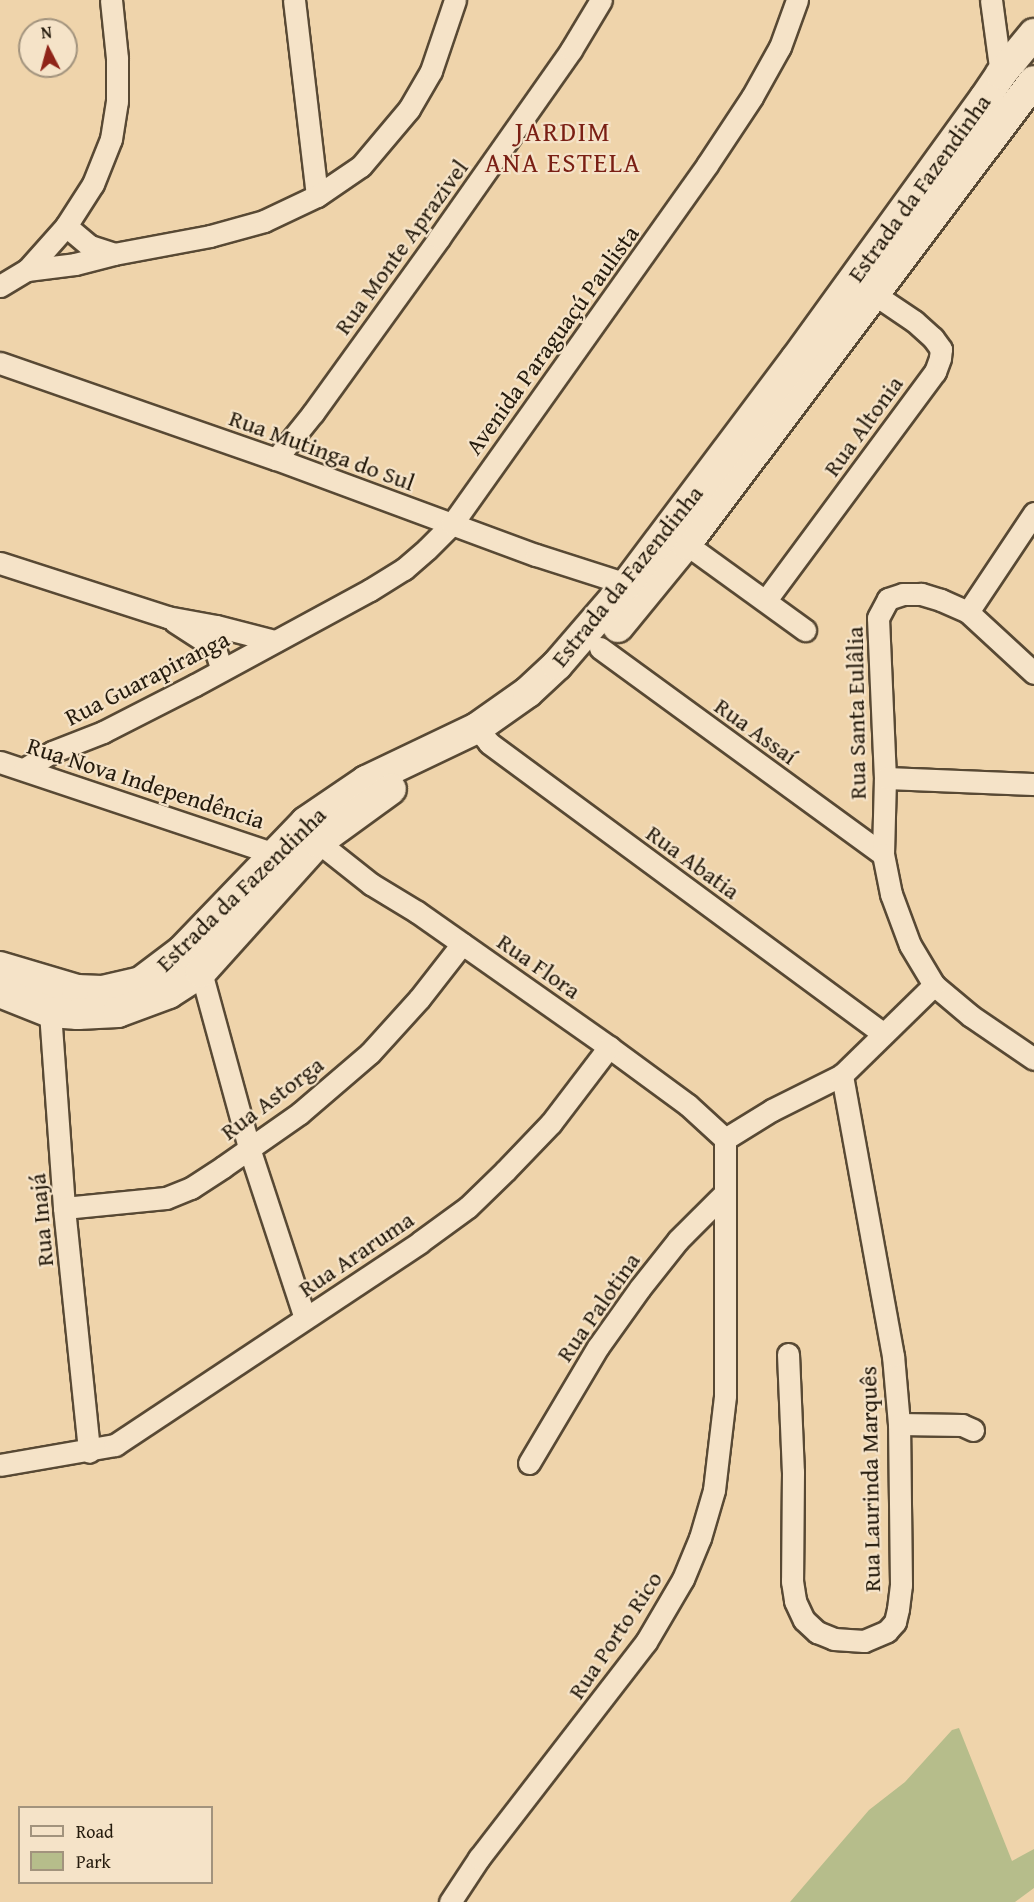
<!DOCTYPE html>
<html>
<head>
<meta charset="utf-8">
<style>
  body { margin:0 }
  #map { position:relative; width:1034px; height:1902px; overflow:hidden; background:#efd4ab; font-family:"Gentium Book Plus",serif }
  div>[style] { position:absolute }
  .green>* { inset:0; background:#b6bd8b }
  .roads { filter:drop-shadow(2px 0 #584934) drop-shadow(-2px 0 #584934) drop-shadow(0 2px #584934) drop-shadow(0 -2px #584934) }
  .street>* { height:21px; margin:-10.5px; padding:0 10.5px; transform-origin:10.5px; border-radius:10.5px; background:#f5e3c8 }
  .secondary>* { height:30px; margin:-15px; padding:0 15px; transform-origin:15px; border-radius:15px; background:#f5e3c8 }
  span { translate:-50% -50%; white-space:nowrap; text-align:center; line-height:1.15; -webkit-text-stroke:4.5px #f5e3c8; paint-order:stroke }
  .street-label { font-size:24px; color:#251b0d }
  .quarter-label { font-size:27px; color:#7a1f14; letter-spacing:1.5px }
  .legend { position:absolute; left:18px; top:1806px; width:195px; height:78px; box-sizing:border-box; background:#f5e3c8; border:2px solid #a2937d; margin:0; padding:8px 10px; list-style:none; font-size:18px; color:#251b0d }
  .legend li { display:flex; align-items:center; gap:12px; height:30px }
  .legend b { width:30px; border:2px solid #a2937d }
  .north { position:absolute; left:18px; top:18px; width:60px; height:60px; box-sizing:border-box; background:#f5e3c8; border:2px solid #a2937d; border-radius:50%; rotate:354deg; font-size:16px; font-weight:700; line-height:24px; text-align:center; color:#251b0d }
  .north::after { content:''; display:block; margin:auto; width:21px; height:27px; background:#8f2418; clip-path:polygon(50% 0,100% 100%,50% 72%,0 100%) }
</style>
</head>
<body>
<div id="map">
  <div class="green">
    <i style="clip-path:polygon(959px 1728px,1012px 1861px,1034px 1849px,1034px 1888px,1015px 1902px,790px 1902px,869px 1810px,905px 1782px,952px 1730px)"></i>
  </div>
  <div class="roads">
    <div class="street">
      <i style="left:294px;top:0;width:197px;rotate:83.3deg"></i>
      <i style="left:991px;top:0;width:75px;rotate:82.3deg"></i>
      <i style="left:66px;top:226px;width:31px;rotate:40deg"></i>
      <i style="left:90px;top:246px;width:25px;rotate:18deg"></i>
      <i style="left:27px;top:270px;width:48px;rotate:-7.1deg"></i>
      <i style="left:75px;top:264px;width:40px;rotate:-14.4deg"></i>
      <i style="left:114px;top:254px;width:98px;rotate:-10.6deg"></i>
      <i style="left:210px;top:236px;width:56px;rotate:-15.5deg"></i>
      <i style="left:264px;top:221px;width:59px;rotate:-25.3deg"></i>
      <i style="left:317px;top:196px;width:53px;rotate:-34.3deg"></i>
      <i style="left:361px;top:166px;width:75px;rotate:-49.9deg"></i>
      <i style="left:409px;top:109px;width:44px;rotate:-59.9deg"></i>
      <i style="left:431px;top:71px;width:75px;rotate:-71.3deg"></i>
      <i style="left:0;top:286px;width:31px;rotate:-31deg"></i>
      <i style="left:27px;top:270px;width:59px;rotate:-48.4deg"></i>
      <i style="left:66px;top:226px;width:50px;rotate:-57.3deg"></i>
      <i style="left:93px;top:184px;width:48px;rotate:-68.2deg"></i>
      <i style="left:111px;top:139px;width:38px;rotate:-81deg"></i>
      <i style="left:117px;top:101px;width:43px;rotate:-90deg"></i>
      <i style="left:117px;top:58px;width:58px;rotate:-95.9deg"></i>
      <i style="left:0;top:363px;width:292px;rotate:19.2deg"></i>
      <i style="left:276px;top:459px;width:277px;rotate:20.3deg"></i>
      <i style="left:536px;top:555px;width:96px;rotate:17.7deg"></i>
      <i style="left:276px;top:459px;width:59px;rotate:-51.2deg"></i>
      <i style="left:313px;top:413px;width:216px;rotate:-54.2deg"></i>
      <i style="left:439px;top:238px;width:230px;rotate:-54.9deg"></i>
      <i style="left:571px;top:50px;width:58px;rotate:-59deg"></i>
      <i style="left:686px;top:544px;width:147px;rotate:35.9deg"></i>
      <i style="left:0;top:563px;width:176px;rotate:17.9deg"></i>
      <i style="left:167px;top:617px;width:50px;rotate:10.4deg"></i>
      <i style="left:216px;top:626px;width:61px;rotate:14.3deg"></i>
      <i style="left:766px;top:600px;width:284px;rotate:-53.5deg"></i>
      <i style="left:935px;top:372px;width:15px;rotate:-70deg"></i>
      <i style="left:940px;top:358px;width:9px;rotate:-84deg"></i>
      <i style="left:941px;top:349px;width:14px;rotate:-126deg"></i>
      <i style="left:933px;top:338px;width:25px;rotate:-138deg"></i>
      <i style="left:914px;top:321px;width:48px;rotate:-146deg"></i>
      <i style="left:968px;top:612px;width:119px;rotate:-56.3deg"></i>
      <i style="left:175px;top:622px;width:40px;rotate:32.9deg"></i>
      <i style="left:209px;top:644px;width:11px;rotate:49deg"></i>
      <i style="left:216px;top:652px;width:19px;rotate:72deg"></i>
      <i style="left:600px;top:648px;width:350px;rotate:36.1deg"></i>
      <i style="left:1034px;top:673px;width:90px;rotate:-137.3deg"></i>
      <i style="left:968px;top:612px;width:30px;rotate:-156deg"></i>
      <i style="left:941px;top:600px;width:21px;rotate:-163deg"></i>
      <i style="left:921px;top:594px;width:18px;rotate:180deg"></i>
      <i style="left:903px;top:594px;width:16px;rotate:162deg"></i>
      <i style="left:888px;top:599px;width:21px;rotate:118deg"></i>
      <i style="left:878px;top:618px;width:160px;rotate:87.5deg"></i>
      <i style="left:885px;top:778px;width:76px;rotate:91.5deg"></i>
      <i style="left:883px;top:854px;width:41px;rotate:78.7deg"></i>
      <i style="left:891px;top:894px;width:54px;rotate:69.6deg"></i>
      <i style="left:910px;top:945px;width:47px;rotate:59deg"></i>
      <i style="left:934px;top:985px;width:48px;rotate:40deg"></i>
      <i style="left:971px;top:1016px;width:76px;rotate:34.3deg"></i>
      <i style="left:477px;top:728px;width:19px;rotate:51deg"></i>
      <i style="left:489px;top:743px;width:490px;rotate:36.4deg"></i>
      <i style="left:0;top:762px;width:303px;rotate:18.5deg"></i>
      <i style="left:24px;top:769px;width:33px;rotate:-31deg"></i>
      <i style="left:52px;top:752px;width:55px;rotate:-21.4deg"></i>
      <i style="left:103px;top:732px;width:103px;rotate:-27.1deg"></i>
      <i style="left:195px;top:685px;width:199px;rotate:-28.5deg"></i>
      <i style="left:370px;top:590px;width:40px;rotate:-32deg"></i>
      <i style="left:404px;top:569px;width:30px;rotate:-41deg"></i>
      <i style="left:427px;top:549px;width:35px;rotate:-45deg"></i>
      <i style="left:452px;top:524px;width:440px;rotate:-54.6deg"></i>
      <i style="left:707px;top:165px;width:82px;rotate:-56.5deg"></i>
      <i style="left:752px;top:97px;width:57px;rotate:-60.8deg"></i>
      <i style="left:780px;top:47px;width:50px;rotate:-70.1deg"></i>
      <i style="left:885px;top:778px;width:149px;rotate:2.3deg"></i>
      <i style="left:318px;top:842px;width:68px;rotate:38.4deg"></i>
      <i style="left:371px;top:884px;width:54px;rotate:31.3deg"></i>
      <i style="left:417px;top:912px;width:235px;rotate:35.1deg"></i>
      <i style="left:609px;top:1047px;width:98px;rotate:36.3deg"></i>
      <i style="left:688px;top:1105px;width:50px;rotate:42.6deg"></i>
      <i style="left:201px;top:972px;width:182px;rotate:74.7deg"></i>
      <i style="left:249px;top:1148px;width:179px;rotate:71.8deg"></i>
      <i style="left:55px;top:999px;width:14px;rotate:111deg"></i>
      <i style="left:50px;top:1012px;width:196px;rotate:85.9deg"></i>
      <i style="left:64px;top:1208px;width:245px;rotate:84.1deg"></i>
      <i style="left:725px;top:1139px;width:55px;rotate:-31.7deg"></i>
      <i style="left:772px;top:1110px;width:78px;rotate:-26.6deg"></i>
      <i style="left:842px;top:1075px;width:129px;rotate:-44.4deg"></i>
      <i style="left:64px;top:1208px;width:102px;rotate:-5.6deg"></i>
      <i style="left:166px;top:1198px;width:27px;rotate:-22deg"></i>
      <i style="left:191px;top:1188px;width:38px;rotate:-33deg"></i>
      <i style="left:223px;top:1167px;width:94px;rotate:-35deg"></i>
      <i style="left:300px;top:1113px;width:92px;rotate:-40.6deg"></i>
      <i style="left:370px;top:1053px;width:73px;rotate:-47.8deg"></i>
      <i style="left:419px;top:999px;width:70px;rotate:-52deg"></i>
      <i style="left:788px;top:1354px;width:118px;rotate:87.6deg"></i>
      <i style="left:793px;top:1472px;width:109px;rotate:90.5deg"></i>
      <i style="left:792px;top:1581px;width:20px;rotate:81deg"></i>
      <i style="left:795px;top:1601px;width:21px;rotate:65deg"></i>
      <i style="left:804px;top:1620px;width:18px;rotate:43deg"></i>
      <i style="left:817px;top:1632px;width:18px;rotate:22deg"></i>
      <i style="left:834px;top:1639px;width:30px;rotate:4deg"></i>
      <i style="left:864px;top:1641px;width:25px;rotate:-23deg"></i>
      <i style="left:887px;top:1631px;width:12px;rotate:-48deg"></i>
      <i style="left:895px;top:1622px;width:13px;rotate:-77deg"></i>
      <i style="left:898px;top:1609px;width:24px;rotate:-83deg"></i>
      <i style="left:901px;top:1585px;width:161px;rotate:-90.7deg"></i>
      <i style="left:899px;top:1424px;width:68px;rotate:-95deg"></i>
      <i style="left:893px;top:1356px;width:286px;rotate:-100.3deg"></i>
      <i style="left:899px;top:1424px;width:63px;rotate:0.9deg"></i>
      <i style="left:962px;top:1425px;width:12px;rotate:24deg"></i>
      <i style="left:529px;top:1463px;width:135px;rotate:-59.3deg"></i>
      <i style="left:598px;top:1347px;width:72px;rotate:-54.6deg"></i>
      <i style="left:640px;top:1288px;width:61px;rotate:-51.6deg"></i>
      <i style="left:678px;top:1240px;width:66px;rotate:-45deg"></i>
      <i style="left:0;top:1465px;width:117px;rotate:-9.9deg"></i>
      <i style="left:115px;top:1445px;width:366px;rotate:-33.6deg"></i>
      <i style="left:420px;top:1242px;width:59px;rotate:-36.1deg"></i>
      <i style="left:468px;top:1207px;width:52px;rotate:-44.2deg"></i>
      <i style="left:505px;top:1171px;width:66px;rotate:-46.2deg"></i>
      <i style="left:551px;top:1123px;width:96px;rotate:-52.7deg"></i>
      <i style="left:450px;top:1902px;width:53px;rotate:-56.6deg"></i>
      <i style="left:479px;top:1858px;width:273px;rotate:-52.3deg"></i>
      <i style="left:646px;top:1642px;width:73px;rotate:-59.6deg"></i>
      <i style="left:683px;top:1579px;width:44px;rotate:-67.5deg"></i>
      <i style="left:700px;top:1538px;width:50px;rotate:-73.7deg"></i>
      <i style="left:714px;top:1490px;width:95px;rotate:-83.3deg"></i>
      <i style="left:725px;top:1396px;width:257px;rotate:-90deg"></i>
    </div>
    <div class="secondary">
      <i style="left:618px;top:627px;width:107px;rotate:-50.7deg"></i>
      <i style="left:686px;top:544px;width:579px;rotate:-53.07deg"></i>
      <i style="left:0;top:967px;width:80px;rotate:16.6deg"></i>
      <i style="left:77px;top:990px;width:25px;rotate:2deg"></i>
      <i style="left:102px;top:991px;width:40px;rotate:-13deg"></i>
      <i style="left:141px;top:982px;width:51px;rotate:-37.1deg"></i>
      <i style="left:182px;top:951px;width:179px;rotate:-46.1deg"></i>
      <i style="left:306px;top:822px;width:73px;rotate:-34.3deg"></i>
      <i style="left:366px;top:781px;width:123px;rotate:-25.5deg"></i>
      <i style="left:477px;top:728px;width:62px;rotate:-35.2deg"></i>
      <i style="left:528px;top:692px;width:40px;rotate:-43deg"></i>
      <i style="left:557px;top:665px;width:107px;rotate:-49.2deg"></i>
      <i style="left:627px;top:584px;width:281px;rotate:-53.1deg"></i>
      <i style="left:796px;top:359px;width:322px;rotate:-54.1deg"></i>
      <i style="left:985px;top:98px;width:29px;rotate:-56deg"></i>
      <i style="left:1001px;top:74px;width:52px;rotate:-50.5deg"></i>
      <i style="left:0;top:992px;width:54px;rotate:21.8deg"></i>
      <i style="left:50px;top:1012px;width:28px;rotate:4deg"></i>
      <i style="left:78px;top:1014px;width:40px;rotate:-2.9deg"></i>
      <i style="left:118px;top:1012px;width:54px;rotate:-20.4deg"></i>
      <i style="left:169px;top:993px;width:38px;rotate:-33deg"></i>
      <i style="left:201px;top:972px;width:175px;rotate:-48deg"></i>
      <i style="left:318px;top:842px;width:90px;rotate:-36deg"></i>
    </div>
  </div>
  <div class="street-label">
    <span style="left:919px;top:188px;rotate:-54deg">Estrada da Fazendinha</span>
    <span style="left:401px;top:247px;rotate:-54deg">Rua Monte Aprazivel</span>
    <span style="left:552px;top:340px;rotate:-54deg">Avenida Paraguaçú Paulista</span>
    <span style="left:863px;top:426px;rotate:-54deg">Rua Altonia</span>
    <span style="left:322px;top:450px;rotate:20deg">Rua Mutinga do Sul</span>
    <span style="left:627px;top:576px;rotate:-51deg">Estrada da Fazendinha</span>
    <span style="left:147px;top:678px;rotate:-27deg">Rua Guarapiranga</span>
    <span style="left:856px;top:713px;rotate:-91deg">Rua Santa Eulâlia</span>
    <span style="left:756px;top:731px;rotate:36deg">Rua Assaí</span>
    <span style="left:146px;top:783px;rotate:18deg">Rua Nova Independência</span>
    <span style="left:693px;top:862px;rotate:36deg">Rua Abatia</span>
    <span style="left:241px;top:889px;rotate:-44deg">Estrada da Fazendinha</span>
    <span style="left:539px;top:966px;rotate:35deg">Rua Flora</span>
    <span style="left:272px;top:1098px;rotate:-37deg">Rua Astorga</span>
    <span style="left:41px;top:1220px;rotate:-95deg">Rua Inajá</span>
    <span style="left:356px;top:1254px;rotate:-34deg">Rua Araruma</span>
    <span style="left:598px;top:1307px;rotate:-55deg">Rua Palotina</span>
    <span style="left:870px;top:1479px;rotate:-91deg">Rua Laurinda Marquês</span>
    <span style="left:615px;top:1635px;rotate:-56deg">Rua Porto Rico</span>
  </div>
  <div class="quarter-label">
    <span style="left:563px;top:147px">JARDIM<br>ANA ESTELA</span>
  </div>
  <ul class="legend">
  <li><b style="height:8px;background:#f5e3c8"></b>Road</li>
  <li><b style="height:16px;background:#b6bd8b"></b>Park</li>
  </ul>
  <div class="north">N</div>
</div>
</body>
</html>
